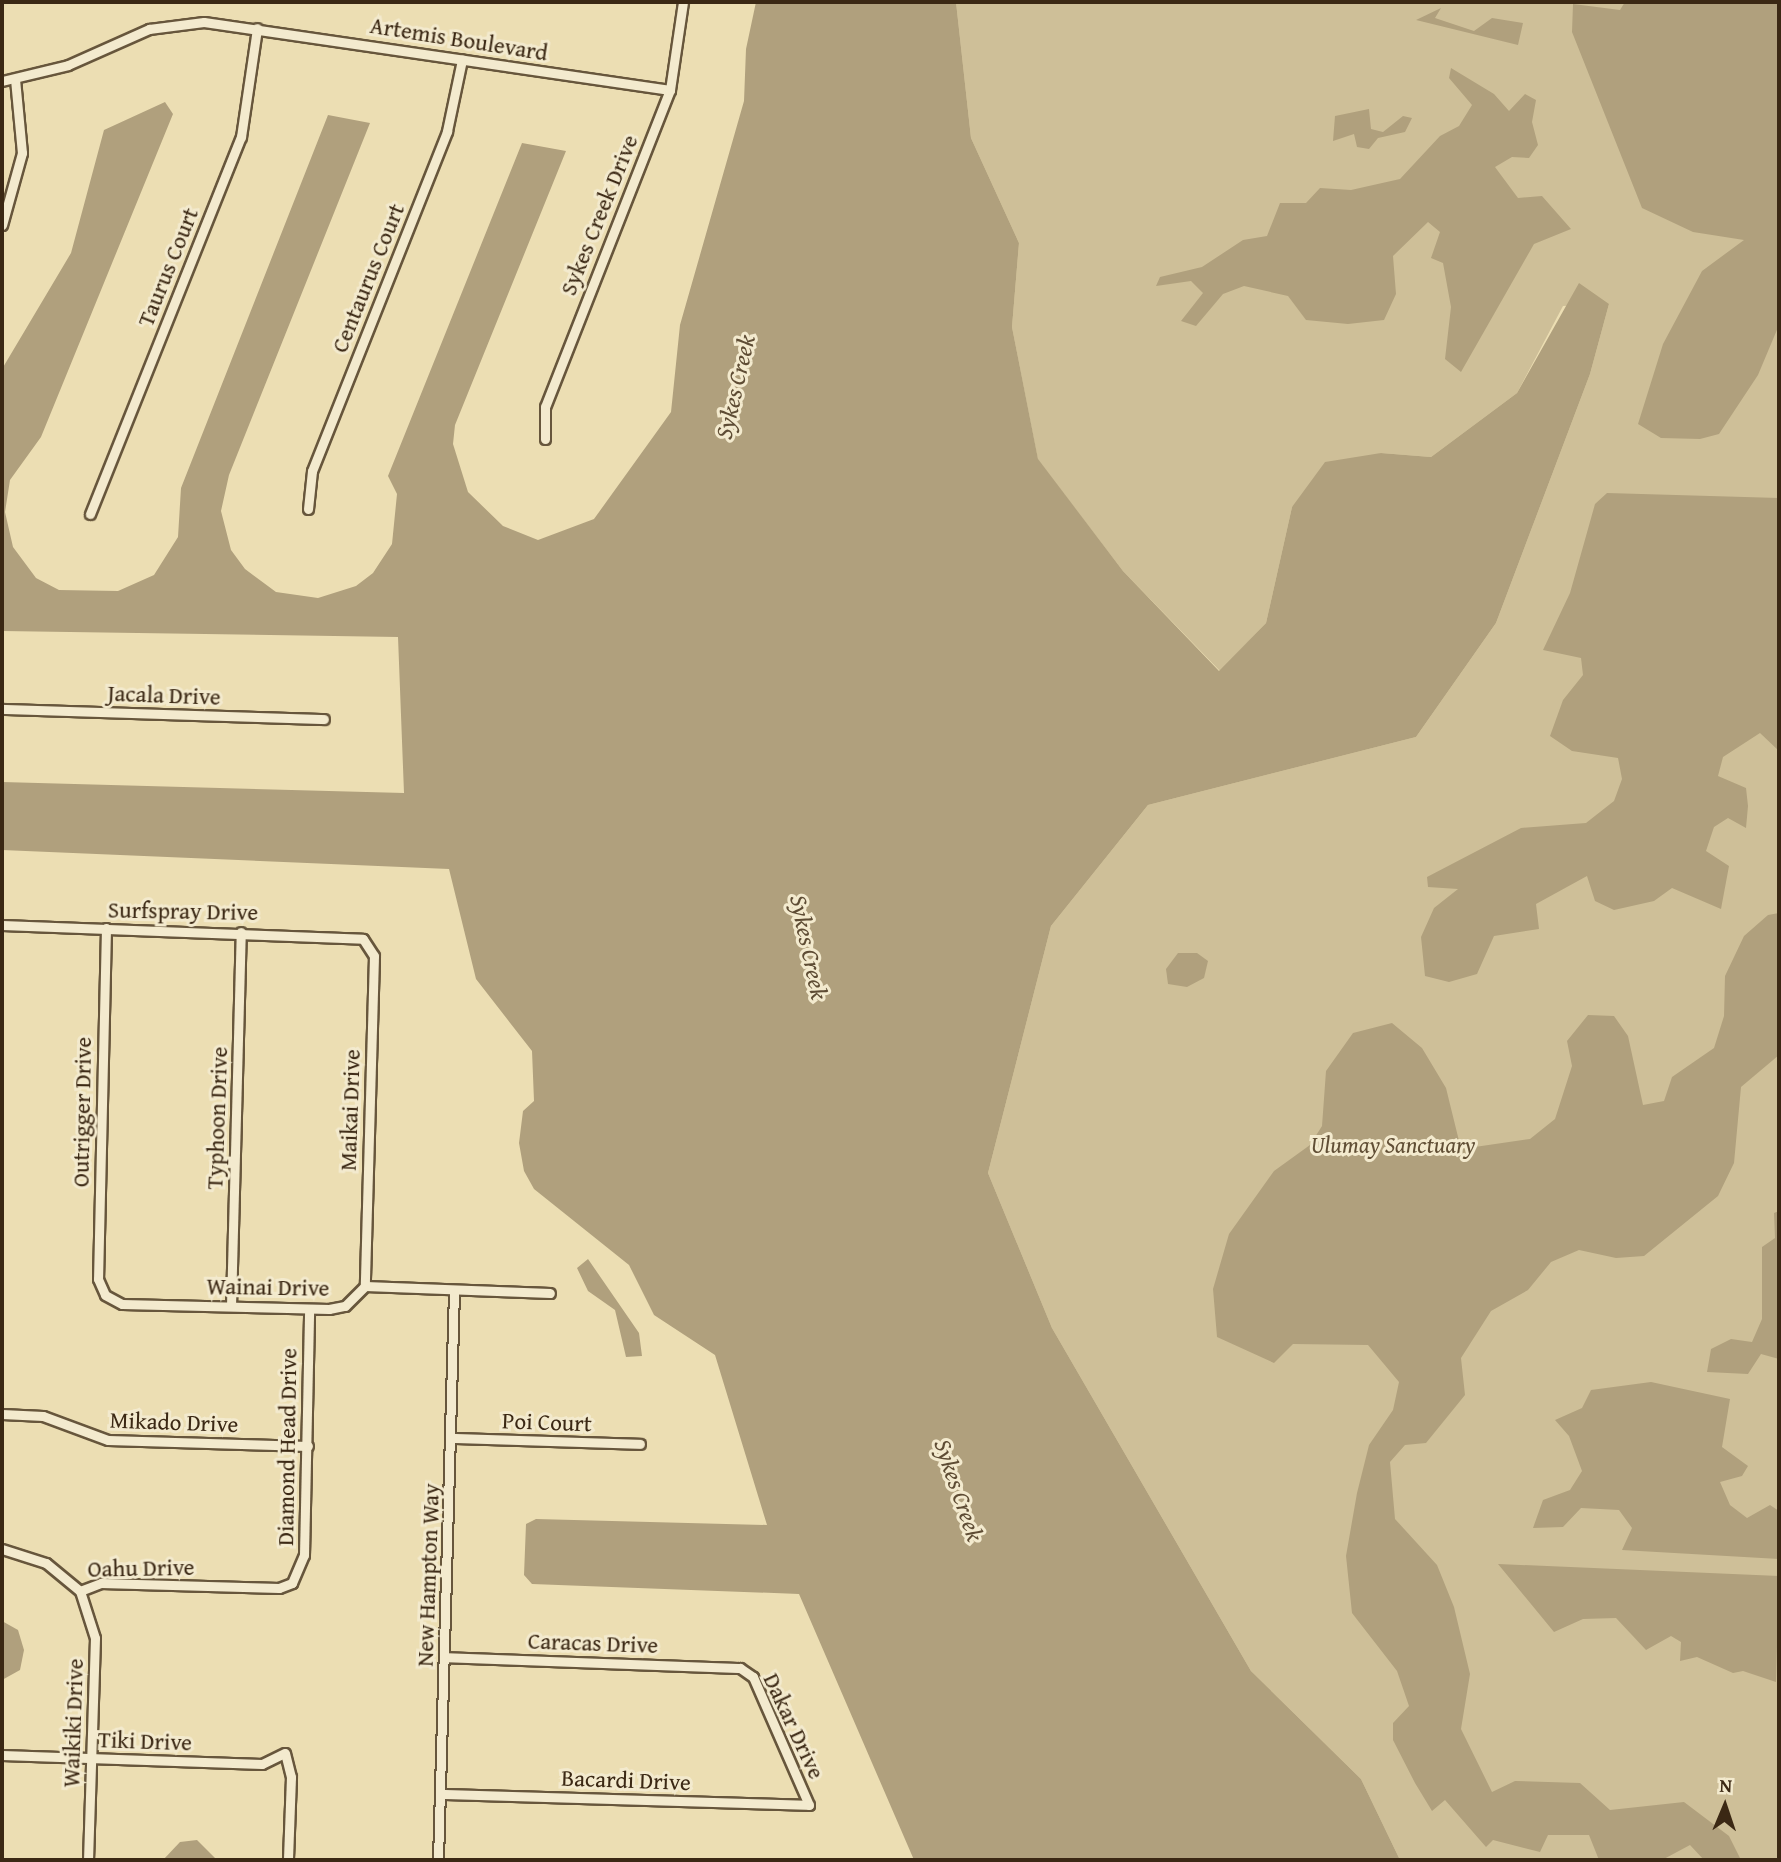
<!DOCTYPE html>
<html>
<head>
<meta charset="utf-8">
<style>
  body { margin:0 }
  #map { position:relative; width:1781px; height:1862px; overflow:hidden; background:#ecdeb3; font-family:"Gentium Book Plus",serif }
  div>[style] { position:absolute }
  .green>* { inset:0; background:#cebf98 }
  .water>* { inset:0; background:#b0a07d }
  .roads { filter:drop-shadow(2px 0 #67563c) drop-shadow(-2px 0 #67563c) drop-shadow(0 2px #67563c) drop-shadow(0 -2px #67563c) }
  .minor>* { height:9px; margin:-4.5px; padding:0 4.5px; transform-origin:4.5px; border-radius:4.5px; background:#f3eace }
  span { translate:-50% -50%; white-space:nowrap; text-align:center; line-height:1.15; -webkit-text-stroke:6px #f3eace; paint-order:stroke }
  .street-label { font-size:23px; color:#3b2814 }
  .park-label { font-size:23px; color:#604e35; font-style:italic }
  .water-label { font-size:24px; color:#5e4c34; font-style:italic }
  .frame { position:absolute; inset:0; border:4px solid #3b2814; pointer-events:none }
  .north { position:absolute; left:1690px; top:1771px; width:70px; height:70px; -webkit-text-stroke:5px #f3eace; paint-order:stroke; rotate:2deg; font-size:19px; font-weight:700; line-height:28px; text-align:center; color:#3b2814 }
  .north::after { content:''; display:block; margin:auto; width:24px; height:32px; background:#3b2814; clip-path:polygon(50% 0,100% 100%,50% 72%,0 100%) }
</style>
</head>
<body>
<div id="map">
  <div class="green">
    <i style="clip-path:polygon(956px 2px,1779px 2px,1779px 1860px,1400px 1860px,1361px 1779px,1251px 1671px,1052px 1328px,988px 1173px,1051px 926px,1148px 805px,1416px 737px,1496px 623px,1590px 374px,1609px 304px,1563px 306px,1517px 393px,1431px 457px,1381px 453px,1292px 507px,1266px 623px,1220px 671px,1123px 571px,1038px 460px,1012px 327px,1019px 243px,971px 138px)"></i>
  </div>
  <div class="water">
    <i style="clip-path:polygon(756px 2px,956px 2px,971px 138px,1019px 243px,1012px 327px,1038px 459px,1123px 571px,1219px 671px,1266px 623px,1292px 507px,1325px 462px,1381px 453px,1431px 457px,1517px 393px,1579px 283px,1609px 304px,1590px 374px,1496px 623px,1416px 737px,1148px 805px,1051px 926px,988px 1173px,1052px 1328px,1251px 1671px,1361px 1779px,1400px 1860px,914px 1860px,799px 1594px,532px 1584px,524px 1575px,526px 1524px,536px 1519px,767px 1525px,715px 1355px,654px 1315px,629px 1265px,534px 1189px,524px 1171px,519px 1143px,523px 1111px,534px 1101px,532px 1051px,476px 979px,449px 869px,2px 850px,2px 782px,404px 793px,398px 637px,2px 631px,2px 369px,71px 253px,104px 130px,165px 102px,173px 114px,41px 437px,10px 480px,5px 512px,13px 547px,36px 578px,59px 590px,118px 591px,154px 575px,178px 537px,181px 488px,328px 115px,370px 123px,229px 475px,221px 511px,231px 550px,245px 569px,276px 592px,318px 598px,356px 586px,373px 573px,392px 544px,397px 494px,388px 476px,522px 143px,566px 151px,455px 425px,453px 444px,468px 492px,503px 526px,538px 540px,594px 519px,671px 412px,680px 325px,744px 101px,746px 49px)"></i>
    <i style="clip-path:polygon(1625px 2px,1779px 2px,1779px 325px,1758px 375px,1719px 434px,1700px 439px,1661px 438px,1638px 424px,1663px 344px,1702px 271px,1744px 240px,1693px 232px,1642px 208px,1572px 32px,1573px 4px,1620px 10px)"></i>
    <i style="clip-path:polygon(1441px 8px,1435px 18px,1474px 31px,1492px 18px,1523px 23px,1518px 45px,1416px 20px)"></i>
    <i style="clip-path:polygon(1451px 68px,1494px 94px,1509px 111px,1525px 94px,1536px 100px,1532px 122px,1538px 145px,1529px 158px,1512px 157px,1495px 167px,1518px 198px,1542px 196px,1571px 229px,1534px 244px,1461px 372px,1445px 359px,1451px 307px,1443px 263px,1431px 258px,1440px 232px,1428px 222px,1393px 256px,1396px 294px,1384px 320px,1348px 324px,1306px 320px,1288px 296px,1244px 286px,1223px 294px,1196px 326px,1181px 321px,1203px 293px,1191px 281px,1156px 286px,1160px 277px,1202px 267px,1243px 240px,1267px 236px,1280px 203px,1306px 203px,1320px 188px,1351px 190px,1400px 179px,1440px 136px,1459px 126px,1472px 105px,1449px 78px)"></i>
    <i style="clip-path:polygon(1369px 109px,1371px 129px,1383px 132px,1403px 116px,1412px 118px,1405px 132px,1378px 138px,1369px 149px,1357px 147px,1354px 134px,1333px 141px,1335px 116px)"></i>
    <i style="clip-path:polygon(1607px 493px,1779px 498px,1779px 751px,1760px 733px,1723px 757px,1718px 776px,1746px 788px,1748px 806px,1746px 828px,1728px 818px,1714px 827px,1706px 851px,1729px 866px,1721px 909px,1672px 888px,1654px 901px,1614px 910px,1595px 901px,1587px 876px,1536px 904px,1539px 929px,1494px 936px,1477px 974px,1449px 982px,1425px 976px,1421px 937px,1434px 908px,1458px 889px,1428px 887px,1427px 877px,1521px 828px,1586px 823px,1614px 801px,1622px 779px,1618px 758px,1572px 751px,1550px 736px,1563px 700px,1583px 675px,1581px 658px,1543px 650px,1570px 593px,1595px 504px)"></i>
    <i style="clip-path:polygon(1779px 913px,1779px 1055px,1741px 1087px,1734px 1163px,1718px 1196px,1644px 1256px,1616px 1258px,1579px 1250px,1551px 1262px,1528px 1290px,1491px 1311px,1461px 1358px,1465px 1395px,1426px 1443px,1405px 1445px,1390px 1462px,1395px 1519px,1437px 1565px,1454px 1607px,1470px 1674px,1461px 1729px,1492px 1792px,1515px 1781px,1580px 1783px,1610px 1810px,1684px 1802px,1729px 1836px,1741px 1860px,1704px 1860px,1690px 1845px,1662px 1860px,1599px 1860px,1589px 1835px,1548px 1835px,1540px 1852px,1493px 1840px,1486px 1847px,1445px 1800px,1432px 1811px,1415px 1783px,1393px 1740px,1393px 1723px,1409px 1706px,1397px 1671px,1352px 1613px,1346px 1556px,1357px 1493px,1369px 1445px,1393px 1410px,1399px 1382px,1368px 1345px,1293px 1344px,1274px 1363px,1217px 1337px,1213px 1289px,1229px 1234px,1274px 1171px,1310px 1145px,1322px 1126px,1326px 1071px,1353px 1033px,1392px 1023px,1422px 1048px,1446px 1088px,1461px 1149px,1530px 1139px,1555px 1119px,1572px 1066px,1567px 1041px,1588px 1015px,1614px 1016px,1628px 1036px,1643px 1105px,1664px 1101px,1672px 1077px,1714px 1048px,1724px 1016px,1725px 976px,1744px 936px,1768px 915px)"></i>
    <i style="clip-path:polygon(1178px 953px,1197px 953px,1208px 961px,1204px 978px,1187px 987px,1168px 984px,1166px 969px)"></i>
    <i style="clip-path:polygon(1779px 1211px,1779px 1359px,1761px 1354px,1748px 1374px,1707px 1372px,1711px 1349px,1731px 1339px,1752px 1342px,1762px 1319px,1762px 1247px,1775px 1238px,1774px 1213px)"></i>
    <i style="clip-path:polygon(588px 1259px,639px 1333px,642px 1356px,626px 1357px,615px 1310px,588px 1291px,577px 1268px)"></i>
    <i style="clip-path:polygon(1651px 1382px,1730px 1399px,1722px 1447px,1748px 1466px,1742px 1476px,1720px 1482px,1730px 1505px,1747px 1518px,1770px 1505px,1779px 1511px,1779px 1559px,1622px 1550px,1632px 1528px,1619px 1510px,1581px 1508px,1563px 1527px,1533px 1528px,1543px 1500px,1570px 1490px,1582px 1471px,1569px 1436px,1555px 1420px,1582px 1408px,1591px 1390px)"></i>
    <i style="clip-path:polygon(1498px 1564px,1779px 1576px,1776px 1682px,1743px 1671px,1733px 1673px,1697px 1657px,1680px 1661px,1681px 1642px,1671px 1636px,1646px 1650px,1616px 1618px,1583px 1619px,1554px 1632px)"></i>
    <i style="clip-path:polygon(2px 1621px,18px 1630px,24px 1650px,20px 1670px,2px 1680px)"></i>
    <i style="clip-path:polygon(197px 1840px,217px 1860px,163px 1860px,180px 1842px)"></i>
  </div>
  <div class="roads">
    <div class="minor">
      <i style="left:2px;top:81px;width:68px;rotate:-13.6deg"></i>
      <i style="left:68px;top:65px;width:89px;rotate:-24deg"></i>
      <i style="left:149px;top:29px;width:55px;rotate:-7.3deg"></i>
      <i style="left:204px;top:22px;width:471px;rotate:8.3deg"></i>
      <i style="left:2px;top:225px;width:75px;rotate:-74.5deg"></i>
      <i style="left:22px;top:153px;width:74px;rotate:-95.4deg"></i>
      <i style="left:545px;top:439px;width:32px;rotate:-90deg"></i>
      <i style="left:545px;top:407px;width:341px;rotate:-68.5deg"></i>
      <i style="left:670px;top:90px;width:89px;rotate:-81.6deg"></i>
      <i style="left:308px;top:509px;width:38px;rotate:-84deg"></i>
      <i style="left:312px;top:471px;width:366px;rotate:-68.3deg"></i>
      <i style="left:447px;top:131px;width:73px;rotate:-78.1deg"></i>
      <i style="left:90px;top:514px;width:406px;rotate:-68.2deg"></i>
      <i style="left:241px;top:137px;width:110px;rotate:-81.6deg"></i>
      <i style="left:2px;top:709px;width:322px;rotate:1.8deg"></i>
      <i style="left:2px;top:925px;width:361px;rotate:2.2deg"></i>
      <i style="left:363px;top:939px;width:20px;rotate:57deg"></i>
      <i style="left:374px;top:956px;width:330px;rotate:91.6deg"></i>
      <i style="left:106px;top:928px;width:351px;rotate:91.3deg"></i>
      <i style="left:98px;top:1279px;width:17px;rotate:66deg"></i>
      <i style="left:105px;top:1295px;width:19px;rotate:28deg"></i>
      <i style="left:122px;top:1304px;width:207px;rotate:1.4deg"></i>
      <i style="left:329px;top:1309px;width:16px;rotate:-11deg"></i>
      <i style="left:345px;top:1306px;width:28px;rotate:-45deg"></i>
      <i style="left:365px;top:1286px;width:185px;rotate:2.2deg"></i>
      <i style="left:231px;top:1306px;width:374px;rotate:-88.5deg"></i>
      <i style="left:2px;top:1414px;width:41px;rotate:2.8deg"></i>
      <i style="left:43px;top:1416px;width:69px;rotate:20.3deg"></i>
      <i style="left:108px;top:1440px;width:200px;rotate:1.7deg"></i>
      <i style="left:452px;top:1438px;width:188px;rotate:1.8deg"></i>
      <i style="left:2px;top:1549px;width:46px;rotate:17.7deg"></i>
      <i style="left:46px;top:1563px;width:44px;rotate:39.5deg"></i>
      <i style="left:80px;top:1591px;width:22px;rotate:-21deg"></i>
      <i style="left:101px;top:1583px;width:178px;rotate:1.6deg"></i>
      <i style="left:279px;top:1588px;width:14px;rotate:-21deg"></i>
      <i style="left:292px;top:1583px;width:30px;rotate:-67deg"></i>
      <i style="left:304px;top:1555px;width:246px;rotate:-88.8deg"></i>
      <i style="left:80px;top:1591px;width:49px;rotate:72.3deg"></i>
      <i style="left:95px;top:1638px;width:222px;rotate:91.8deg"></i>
      <i style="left:2px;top:1755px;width:260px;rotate:2deg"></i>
      <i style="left:262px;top:1764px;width:25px;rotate:-26deg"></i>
      <i style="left:285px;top:1753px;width:25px;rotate:76deg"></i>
      <i style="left:291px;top:1777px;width:83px;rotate:92.1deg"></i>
      <i style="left:441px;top:1794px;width:368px;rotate:1.7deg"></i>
      <i style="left:809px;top:1805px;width:140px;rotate:-113.6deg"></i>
      <i style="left:753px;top:1677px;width:16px;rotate:-145deg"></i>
      <i style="left:740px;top:1668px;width:295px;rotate:-177.9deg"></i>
      <i style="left:438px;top:1860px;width:570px;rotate:-88.39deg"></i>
    </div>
  </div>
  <div class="street-label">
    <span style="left:459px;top:39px;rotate:9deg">Artemis Boulevard</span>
    <span style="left:599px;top:215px;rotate:-68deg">Sykes Creek Drive</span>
    <span style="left:168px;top:267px;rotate:-68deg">Taurus Court</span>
    <span style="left:368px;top:278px;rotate:-68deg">Centaurus Court</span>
    <span style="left:164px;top:695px;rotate:2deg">Jacala Drive</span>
    <span style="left:183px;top:911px;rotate:1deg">Surfspray Drive</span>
    <span style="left:350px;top:1110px;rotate:-88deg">Maikai Drive</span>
    <span style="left:82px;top:1112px;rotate:-89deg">Outrigger Drive</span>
    <span style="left:217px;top:1118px;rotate:-88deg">Typhoon Drive</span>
    <span style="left:268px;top:1287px;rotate:1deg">Wainai Drive</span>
    <span style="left:174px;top:1422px;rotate:2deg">Mikado Drive</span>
    <span style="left:547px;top:1422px;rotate:2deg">Poi Court</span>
    <span style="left:287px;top:1447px;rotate:-89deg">Diamond Head Drive</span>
    <span style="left:141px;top:1568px;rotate:-1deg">Oahu Drive</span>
    <span style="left:428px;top:1575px;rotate:-88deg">New Hampton Way</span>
    <span style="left:593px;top:1643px;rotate:2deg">Caracas Drive</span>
    <span style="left:73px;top:1723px;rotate:-88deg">Waikiki Drive</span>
    <span style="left:794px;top:1726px;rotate:65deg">Dakar Drive</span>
    <span style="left:145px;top:1741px;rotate:2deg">Tiki Drive</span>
    <span style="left:626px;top:1780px;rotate:2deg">Bacardi Drive</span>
  </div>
  <div class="park-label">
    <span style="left:1393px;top:1145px">Ulumay Sanctuary</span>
  </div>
  <div class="water-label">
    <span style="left:735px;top:387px;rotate:-77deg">Sykes Creek</span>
    <span style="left:809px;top:947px;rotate:78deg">Sykes Creek</span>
    <span style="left:959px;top:1490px;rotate:71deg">Sykes Creek</span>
  </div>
  <div class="frame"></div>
  <div class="north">N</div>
</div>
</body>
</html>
